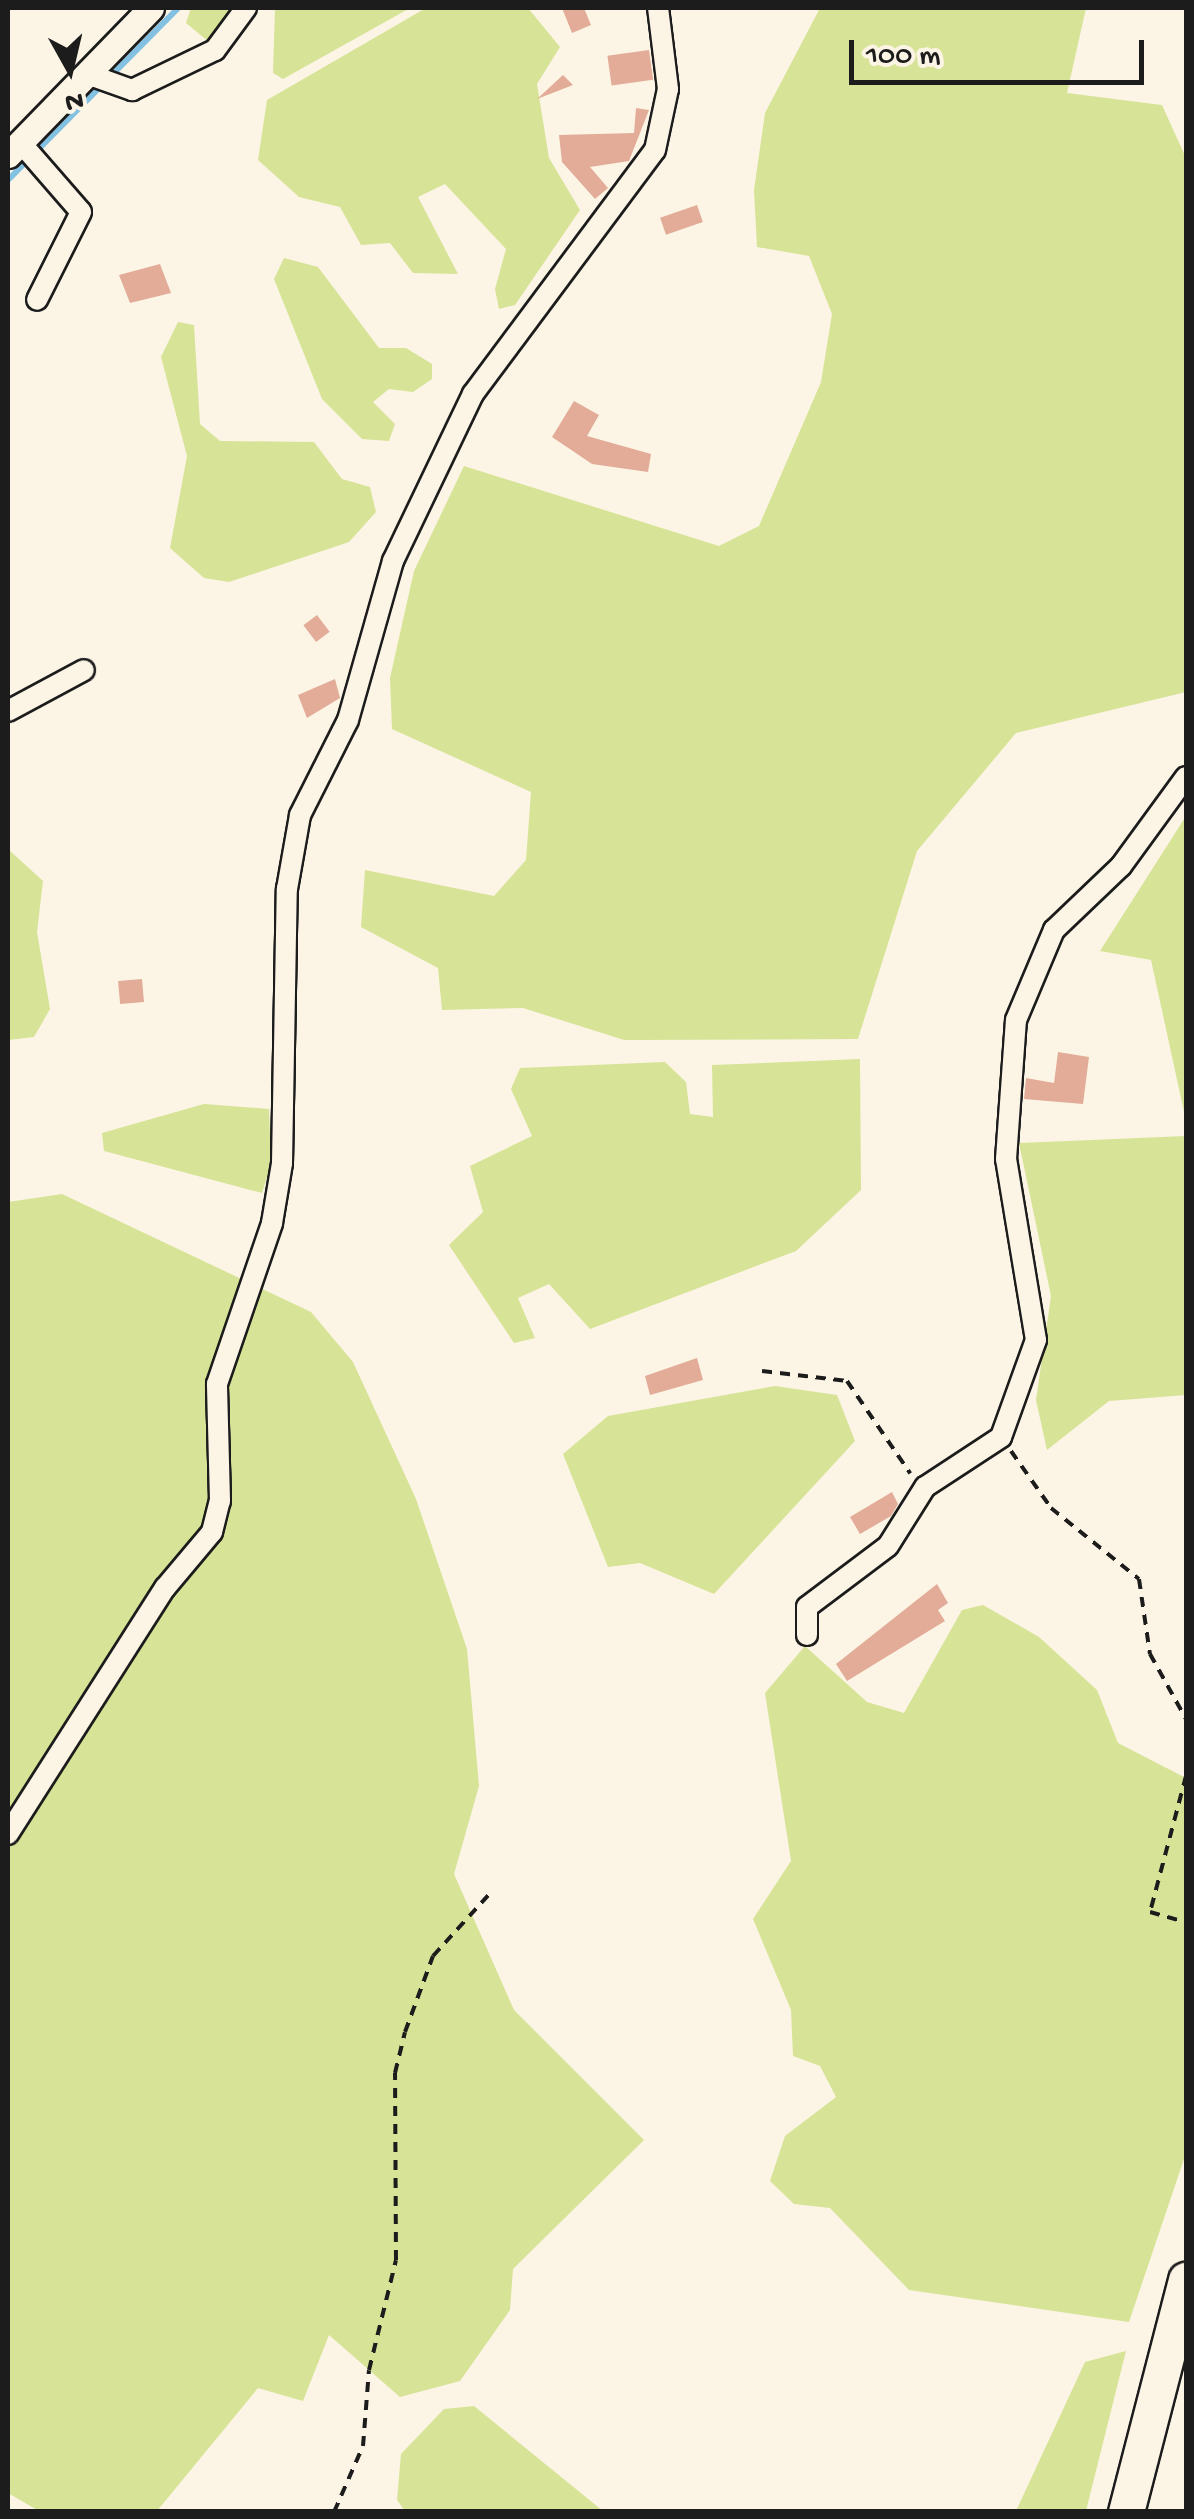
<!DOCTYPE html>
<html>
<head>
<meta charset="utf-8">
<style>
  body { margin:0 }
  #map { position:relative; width:1194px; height:2519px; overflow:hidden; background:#fcf5e5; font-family:"Gochi Hand",sans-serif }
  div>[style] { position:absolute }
  .green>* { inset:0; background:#d7e396 }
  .stream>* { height:6px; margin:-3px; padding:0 3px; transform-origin:3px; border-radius:3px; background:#82c1e2 }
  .building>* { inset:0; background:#e2ac98; transform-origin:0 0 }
  .path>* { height:4px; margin-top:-2px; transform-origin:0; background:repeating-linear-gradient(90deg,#1c1c1c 0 10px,transparent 0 18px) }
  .roads { filter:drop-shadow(2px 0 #1c1c1c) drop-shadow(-2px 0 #1c1c1c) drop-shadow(0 2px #1c1c1c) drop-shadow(0 -2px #1c1c1c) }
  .minor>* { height:20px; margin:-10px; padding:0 10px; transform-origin:10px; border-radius:10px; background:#fcf5e5 }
  .tertiary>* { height:25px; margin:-12.5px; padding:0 12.5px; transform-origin:12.5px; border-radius:12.5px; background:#fcf5e5 }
  .motorway>* { height:35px; margin:-17.5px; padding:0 17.5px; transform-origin:17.5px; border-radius:17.5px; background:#fcf5e5 }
  span { translate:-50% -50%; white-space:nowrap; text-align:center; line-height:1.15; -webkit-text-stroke:10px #fcf5e5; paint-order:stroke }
  .frame { position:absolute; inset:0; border:10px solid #1c1c1c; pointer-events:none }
  .north { position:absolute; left:20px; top:20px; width:100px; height:100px; -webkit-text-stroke:8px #fcf5e5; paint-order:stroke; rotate:172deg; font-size:28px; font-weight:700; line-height:40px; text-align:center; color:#1c1c1c }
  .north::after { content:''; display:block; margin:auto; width:35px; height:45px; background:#1c1c1c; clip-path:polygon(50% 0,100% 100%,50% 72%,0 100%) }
  .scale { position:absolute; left:849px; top:40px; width:295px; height:45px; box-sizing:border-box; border:5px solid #1c1c1c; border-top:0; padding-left:12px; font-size:30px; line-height:35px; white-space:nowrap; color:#1c1c1c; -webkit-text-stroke:8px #fcf5e5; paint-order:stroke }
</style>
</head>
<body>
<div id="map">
  <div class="green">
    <i style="clip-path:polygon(191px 8px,238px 8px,209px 42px,186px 23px)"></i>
    <i style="clip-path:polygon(275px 8px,410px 8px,283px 79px,273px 73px)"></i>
    <i style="clip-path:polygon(426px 8px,528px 8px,560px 47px,537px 84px,549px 158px,580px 210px,515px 305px,499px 309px,495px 289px,506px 249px,445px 184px,418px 197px,458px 274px,413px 273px,390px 243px,361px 245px,340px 207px,299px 197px,258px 160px,267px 100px)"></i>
    <i style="clip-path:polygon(820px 8px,1086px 8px,1067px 93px,1162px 105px,1186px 158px,1186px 692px,1016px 733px,917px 851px,858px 1039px,624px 1040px,523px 1008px,442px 1010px,438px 968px,361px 927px,365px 870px,494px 896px,526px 860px,531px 792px,392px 729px,390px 678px,414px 571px,464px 466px,719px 546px,759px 526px,821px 382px,832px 314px,809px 256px,757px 247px,754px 190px,765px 113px)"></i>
    <i style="clip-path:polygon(284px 258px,318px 267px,379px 348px,406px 348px,432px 364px,432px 379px,413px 392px,389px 389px,373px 402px,395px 424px,389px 441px,362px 439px,322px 399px,274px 279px)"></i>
    <i style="clip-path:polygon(178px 322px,194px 325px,200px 424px,220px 441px,314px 442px,342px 479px,370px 487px,376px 512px,349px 542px,229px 582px,204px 578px,170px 548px,187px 456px,161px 357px)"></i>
    <i style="clip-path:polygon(1186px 816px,1186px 1121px,1151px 960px,1100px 951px)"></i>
    <i style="clip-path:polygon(8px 849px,43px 881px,37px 932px,50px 1009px,34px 1037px,8px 1040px)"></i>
    <i style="clip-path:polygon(860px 1059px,861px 1190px,796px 1251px,590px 1329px,549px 1284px,518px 1298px,535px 1338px,514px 1343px,449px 1245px,483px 1212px,470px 1166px,532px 1136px,511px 1089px,520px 1068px,665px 1062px,686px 1082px,690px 1114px,713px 1117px,712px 1065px)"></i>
    <i style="clip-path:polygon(204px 1104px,269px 1109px,271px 1164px,262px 1193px,104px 1151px,102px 1133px)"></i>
    <i style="clip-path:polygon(1186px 1136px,1186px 1395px,1109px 1401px,1047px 1450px,1036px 1400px,1051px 1296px,1019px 1143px)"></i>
    <i style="clip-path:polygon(62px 1194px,311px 1312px,353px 1362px,416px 1499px,467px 1649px,479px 1786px,454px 1874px,514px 2010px,644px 2140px,513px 2269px,510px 2310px,460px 2381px,400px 2397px,329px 2335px,303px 2401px,258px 2388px,157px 2511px,39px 2511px,8px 2493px,8px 1202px)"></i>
    <i style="clip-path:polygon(775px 1386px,837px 1395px,855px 1441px,714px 1594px,640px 1563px,608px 1567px,563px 1454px,608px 1416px)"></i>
    <i style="clip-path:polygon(983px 1605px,1039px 1637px,1097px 1690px,1118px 1743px,1186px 1778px,1186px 2153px,1129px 2322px,909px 2290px,830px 2208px,794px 2204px,770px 2181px,785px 2136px,836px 2097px,820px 2066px,793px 2056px,791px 2010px,753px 1919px,791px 1861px,765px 1693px,805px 1646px,867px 1702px,904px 1713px,962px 1610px)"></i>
    <i style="clip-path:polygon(1126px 2351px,1086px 2511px,1016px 2511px,1085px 2362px)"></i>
    <i style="clip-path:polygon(474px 2406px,603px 2511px,405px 2511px,397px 2500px,401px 2454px,444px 2409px)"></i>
  </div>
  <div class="stream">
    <i style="left:8px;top:180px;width:242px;rotate:-45.3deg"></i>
  </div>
  <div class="building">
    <i style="clip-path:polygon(562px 8px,584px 8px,591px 25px,572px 33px)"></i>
    <i style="left:649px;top:50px;width:30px;height:42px;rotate:82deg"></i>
    <i style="clip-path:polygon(563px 75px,573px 85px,537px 99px)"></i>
    <i style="clip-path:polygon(636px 108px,649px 110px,629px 161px,590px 167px,608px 188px,595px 199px,562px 162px,559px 135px,634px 133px)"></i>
    <i style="left:697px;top:205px;width:18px;height:39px;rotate:71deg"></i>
    <i style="clip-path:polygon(160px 264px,171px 293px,130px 303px,119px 275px)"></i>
    <i style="clip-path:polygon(574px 401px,599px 415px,587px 436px,651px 454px,648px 472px,592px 464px,552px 437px)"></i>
    <i style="left:317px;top:615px;width:21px;height:17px;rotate:53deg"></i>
    <i style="clip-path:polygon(335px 679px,340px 698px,307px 718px,298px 695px)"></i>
    <i style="left:142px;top:979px;width:23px;height:24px;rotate:85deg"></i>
    <i style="clip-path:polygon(1058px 1052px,1089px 1057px,1083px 1104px,1024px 1099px,1026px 1078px,1054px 1083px)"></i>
    <i style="clip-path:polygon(697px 1358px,703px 1380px,650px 1395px,645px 1376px)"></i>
    <i style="clip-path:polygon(892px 1492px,898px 1504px,891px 1516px,860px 1534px,850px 1517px)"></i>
    <i style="clip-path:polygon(937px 1584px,948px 1603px,938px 1610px,945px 1621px,847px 1681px,836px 1664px)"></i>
  </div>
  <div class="path">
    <i style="left:762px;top:1371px;width:86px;rotate:6.7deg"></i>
    <i style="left:847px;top:1381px;width:112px;rotate:55.6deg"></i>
    <i style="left:1011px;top:1451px;width:70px;rotate:54.9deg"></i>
    <i style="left:1051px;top:1508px;width:113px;rotate:38.9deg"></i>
    <i style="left:1139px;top:1579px;width:76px;rotate:81.7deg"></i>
    <i style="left:1150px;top:1654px;width:74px;rotate:61deg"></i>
    <i style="left:1186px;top:1776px;width:141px;rotate:104.8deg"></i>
    <i style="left:1150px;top:1912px;width:37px;rotate:16deg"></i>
    <i style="left:334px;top:2512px;width:72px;rotate:-66.3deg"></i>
    <i style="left:363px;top:2446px;width:76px;rotate:-85.5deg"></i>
    <i style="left:369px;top:2370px;width:113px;rotate:-76.2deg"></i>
    <i style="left:396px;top:2260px;width:187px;rotate:-90.3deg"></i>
    <i style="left:395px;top:2073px;width:42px;rotate:-76.3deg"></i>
    <i style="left:405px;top:2032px;width:81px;rotate:-69.8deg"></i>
    <i style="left:433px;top:1956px;width:89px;rotate:-47.7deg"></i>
  </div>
  <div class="roads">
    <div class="minor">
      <i style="left:90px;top:75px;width:45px;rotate:19.7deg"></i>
      <i style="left:132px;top:90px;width:92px;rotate:-25.7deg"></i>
      <i style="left:215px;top:50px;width:52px;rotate:-53.6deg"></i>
      <i style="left:21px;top:143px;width:91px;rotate:49deg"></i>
      <i style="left:81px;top:212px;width:98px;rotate:116.6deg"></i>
      <i style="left:8px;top:711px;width:86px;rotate:-28.3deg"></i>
      <i style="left:807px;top:1635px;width:28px;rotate:-90deg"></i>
      <i style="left:807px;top:1607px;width:101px;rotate:-37deg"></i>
      <i style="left:888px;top:1546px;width:70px;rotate:-57.9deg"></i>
      <i style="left:925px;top:1487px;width:91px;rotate:-33.3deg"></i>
      <i style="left:1001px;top:1437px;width:103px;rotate:-70.2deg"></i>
      <i style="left:1036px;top:1340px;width:183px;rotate:-99.4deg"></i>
      <i style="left:1006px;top:1159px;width:139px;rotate:-85.9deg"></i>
      <i style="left:1016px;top:1020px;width:98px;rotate:-67.1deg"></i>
      <i style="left:1054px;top:930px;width:93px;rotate:-43.7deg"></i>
      <i style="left:1121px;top:866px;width:110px;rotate:-53.9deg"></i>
      <i style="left:8px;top:1834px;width:292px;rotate:-57.5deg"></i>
      <i style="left:165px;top:1588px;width:73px;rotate:-50deg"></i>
      <i style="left:212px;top:1532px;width:32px;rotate:-76deg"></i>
      <i style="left:220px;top:1501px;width:117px;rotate:-91.5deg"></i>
      <i style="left:217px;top:1384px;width:170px;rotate:-71.1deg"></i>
      <i style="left:272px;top:1223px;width:61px;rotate:-80.5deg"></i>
      <i style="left:282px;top:1163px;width:274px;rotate:-89deg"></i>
      <i style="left:287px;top:889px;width:75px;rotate:-80deg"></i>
      <i style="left:300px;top:815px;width:106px;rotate:-63.2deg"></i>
      <i style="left:348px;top:720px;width:165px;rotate:-74.2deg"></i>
      <i style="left:393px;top:561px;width:185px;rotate:-64.4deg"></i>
      <i style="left:473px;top:394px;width:304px;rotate:-53.3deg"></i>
      <i style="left:655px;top:150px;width:62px;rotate:-78deg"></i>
      <i style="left:668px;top:89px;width:82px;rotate:-97deg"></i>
    </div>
    <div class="tertiary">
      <i style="left:8px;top:155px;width:205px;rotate:-45.8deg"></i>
    </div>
    <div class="motorway">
      <i style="left:1126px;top:2512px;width:240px;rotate:-75.5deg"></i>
    </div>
  </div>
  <div class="frame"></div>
  <div class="north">N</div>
  <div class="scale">100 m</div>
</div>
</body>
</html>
